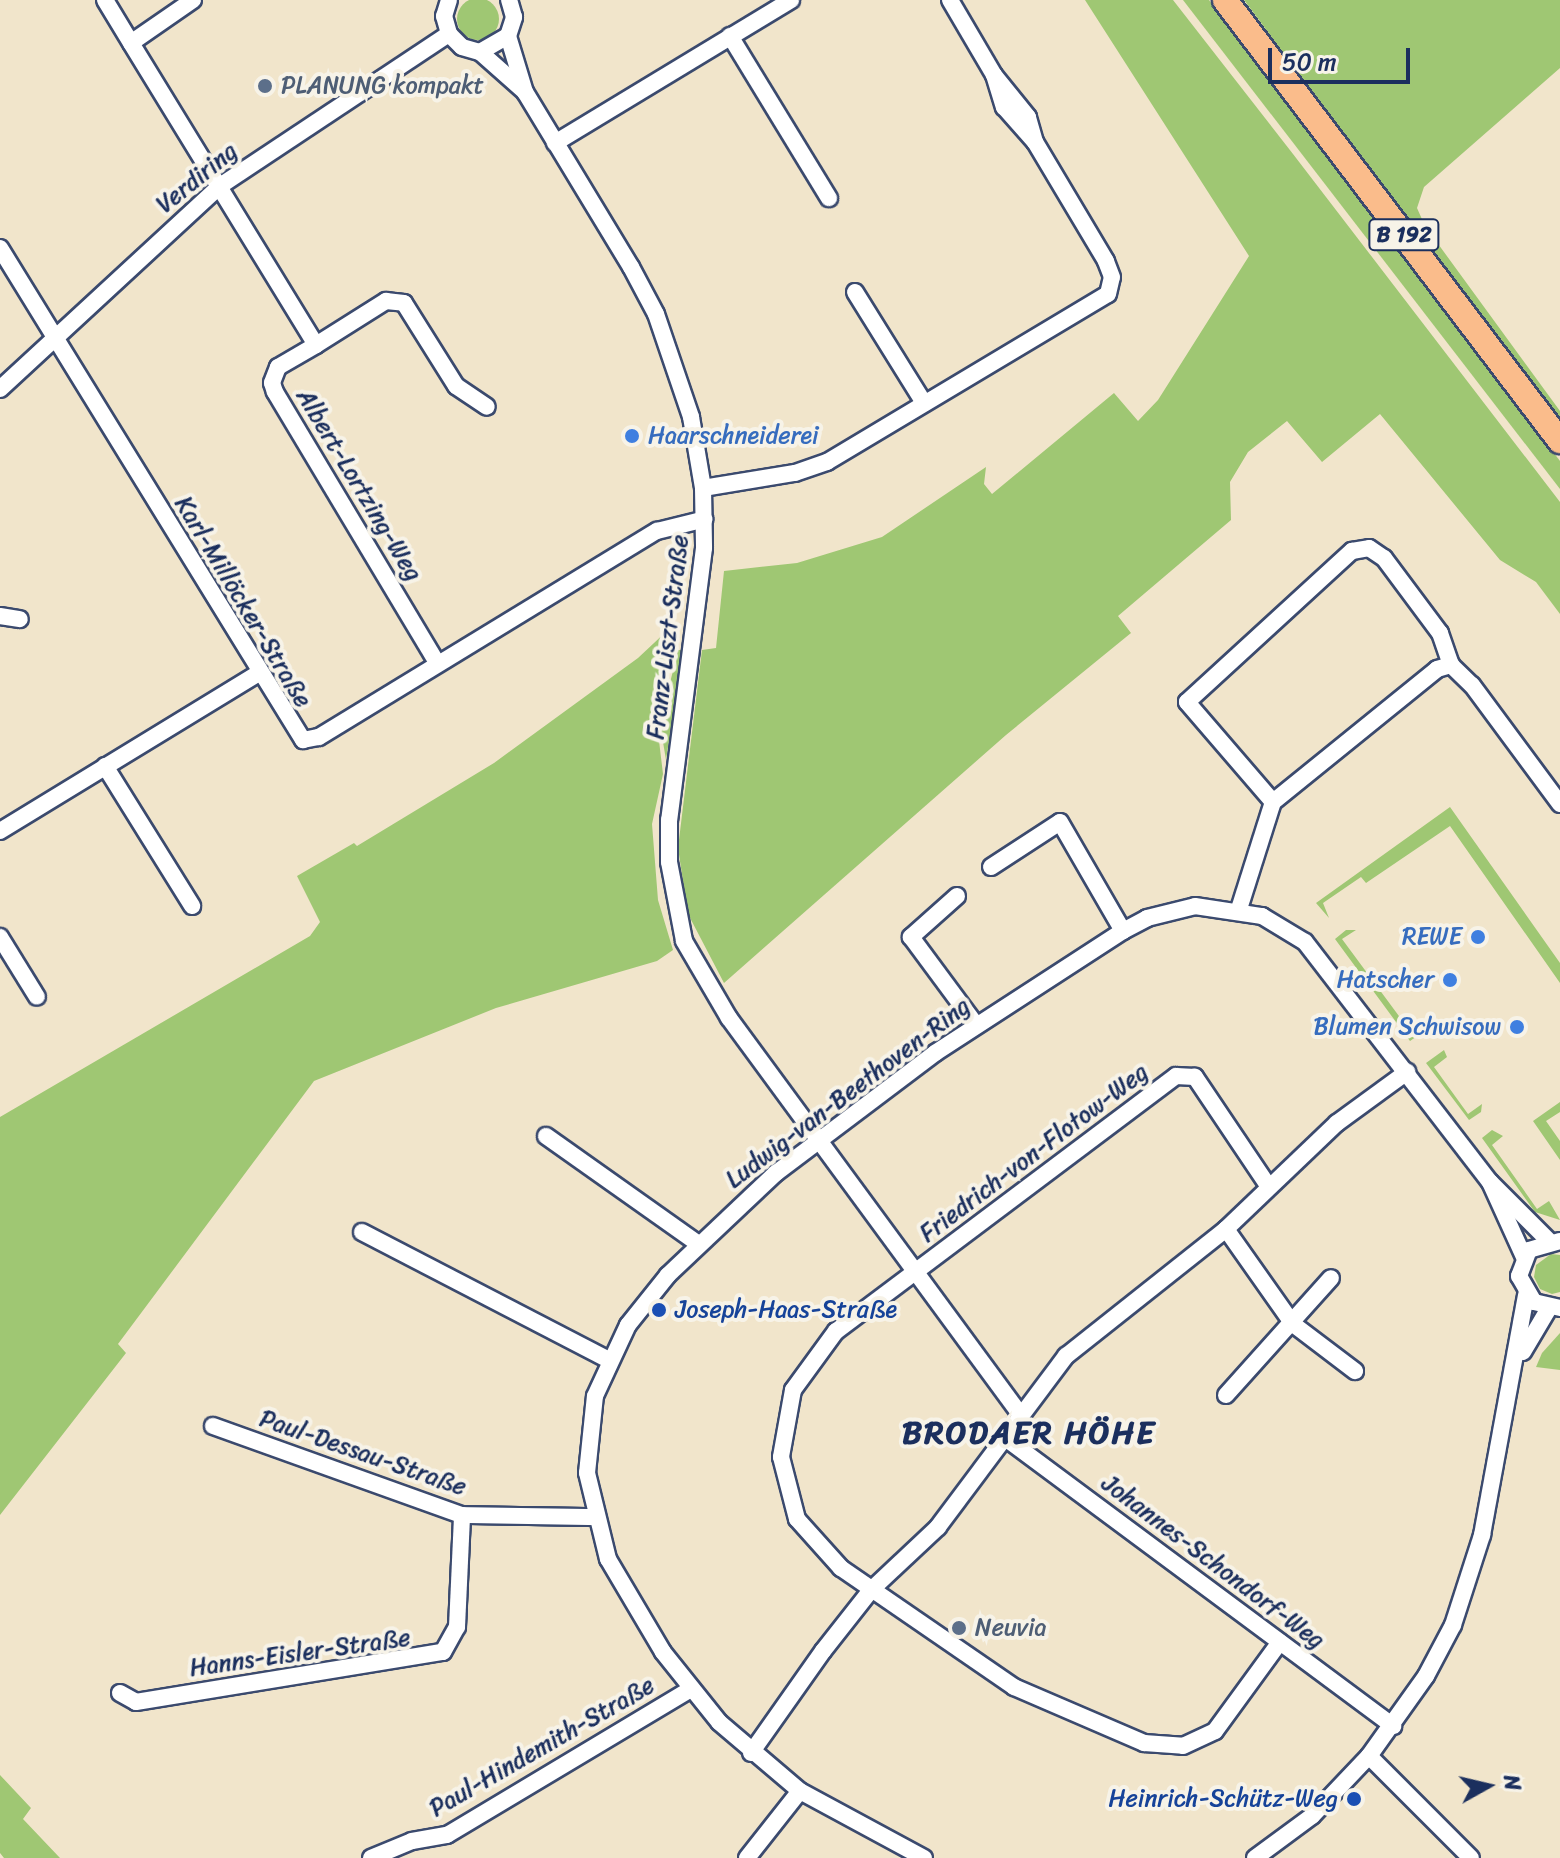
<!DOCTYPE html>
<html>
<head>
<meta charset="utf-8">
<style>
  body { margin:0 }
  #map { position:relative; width:1560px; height:1858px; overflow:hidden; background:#f1e5cb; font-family:Sriracha,sans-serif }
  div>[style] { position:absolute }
  .green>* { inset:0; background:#9fc773 }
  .round { border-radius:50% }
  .roads { filter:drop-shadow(2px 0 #3b4a6e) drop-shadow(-2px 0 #3b4a6e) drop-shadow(0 2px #3b4a6e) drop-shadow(0 -2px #3b4a6e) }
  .minor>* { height:16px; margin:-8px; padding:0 8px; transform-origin:8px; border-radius:8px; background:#fff }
  .primary>* { height:24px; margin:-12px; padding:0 12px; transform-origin:12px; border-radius:12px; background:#fabc8b }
  .dots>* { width:22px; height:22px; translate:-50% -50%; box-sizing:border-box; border:4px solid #f7f3e8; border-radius:50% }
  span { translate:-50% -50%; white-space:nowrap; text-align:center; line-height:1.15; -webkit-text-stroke:8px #f7f3e8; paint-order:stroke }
  .shield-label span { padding:2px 6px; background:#f7f3e8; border:2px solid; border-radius:6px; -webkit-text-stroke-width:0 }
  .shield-label { font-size:22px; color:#1b2f5e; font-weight:700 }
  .service-label { font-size:24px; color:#4e5e75 }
  .left { translate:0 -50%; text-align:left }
  .street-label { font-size:24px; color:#1b2f5e }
  .shop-label { font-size:24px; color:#366cbe }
  .right { translate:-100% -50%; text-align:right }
  .transit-label { font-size:24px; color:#164399 }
  .district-label { font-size:32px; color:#1b2f5e; font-weight:700; letter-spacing:2px }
  .north { position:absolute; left:1448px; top:1746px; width:80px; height:80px; -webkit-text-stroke:6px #f7f3e8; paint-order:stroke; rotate:82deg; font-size:22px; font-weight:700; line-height:32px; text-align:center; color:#1b2f5e }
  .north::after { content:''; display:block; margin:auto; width:28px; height:36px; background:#1b2f5e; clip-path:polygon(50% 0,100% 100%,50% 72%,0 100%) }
  .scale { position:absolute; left:1268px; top:48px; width:142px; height:36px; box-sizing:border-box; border:4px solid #1b2f5e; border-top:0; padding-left:10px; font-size:24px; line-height:28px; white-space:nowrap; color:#1b2f5e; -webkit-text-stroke:6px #f7f3e8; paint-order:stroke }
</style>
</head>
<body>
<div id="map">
  <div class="green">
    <i class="round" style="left:457px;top:-2px;width:42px;height:42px"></i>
    <i style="clip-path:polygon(1085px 0,1173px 0,1293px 154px,1560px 502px,1560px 614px,1536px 582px,1500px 560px,1380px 414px,1322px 462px,1287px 421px,1248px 452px,1230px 482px,1231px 520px,1118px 616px,1131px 633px,1006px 735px,724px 983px,688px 914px,678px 848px,702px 650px,716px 648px,724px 571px,797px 563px,882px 537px,986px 467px,984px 484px,992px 494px,1114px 393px,1138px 421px,1158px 400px,1249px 256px)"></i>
    <i style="clip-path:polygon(1183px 0,1209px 0,1560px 461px,1560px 489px)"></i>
    <i style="clip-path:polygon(1244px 0,1560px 0,1560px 68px,1424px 187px,1417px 208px,1425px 226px,1560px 411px,1560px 427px)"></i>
    <i style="clip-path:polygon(670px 628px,671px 651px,657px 724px,663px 774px,652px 824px,658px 900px,673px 950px,657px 961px,496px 1008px,314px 1081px,118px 1344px,126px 1353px,0 1515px,0 1117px,310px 936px,320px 922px,297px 876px,354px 843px,357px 846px,494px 763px,638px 658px)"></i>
    <i style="clip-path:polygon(678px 650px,683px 650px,666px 760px,660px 724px)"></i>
    <i style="clip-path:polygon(1450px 807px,1560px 963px,1560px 983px,1450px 826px,1366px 883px,1361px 877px,1323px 903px,1329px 918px,1316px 903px)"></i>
    <i style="clip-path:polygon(1346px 930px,1356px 930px,1342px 939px,1410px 1031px,1423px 1023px,1429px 1028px,1410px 1041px,1335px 939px)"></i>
    <i style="clip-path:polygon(1444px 1050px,1447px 1057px,1434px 1067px,1468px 1114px,1482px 1104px,1481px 1112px,1469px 1120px,1426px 1063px)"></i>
    <i style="clip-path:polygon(1560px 1102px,1560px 1112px,1546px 1121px,1560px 1141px,1560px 1160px,1533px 1121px)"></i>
    <i style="clip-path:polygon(1492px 1130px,1503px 1136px,1492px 1145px,1537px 1209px,1549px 1201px,1560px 1220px,1535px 1212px,1482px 1138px)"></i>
    <i style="clip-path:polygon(1551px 1254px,1560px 1255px,1560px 1292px,1552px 1294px,1540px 1289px,1534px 1277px,1536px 1265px)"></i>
    <i style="clip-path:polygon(1560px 1333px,1560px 1370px,1536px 1367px,1542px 1353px)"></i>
    <i style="clip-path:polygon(0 1775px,31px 1808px,23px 1819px,60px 1858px,4px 1858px,0 1853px)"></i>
  </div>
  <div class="roads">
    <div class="minor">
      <i style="left:105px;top:0;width:50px;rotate:58.8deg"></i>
      <i style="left:193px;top:0;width:75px;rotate:145.3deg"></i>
      <i style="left:131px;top:43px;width:354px;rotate:58.5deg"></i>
      <i style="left:316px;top:345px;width:44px;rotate:149.9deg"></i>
      <i style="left:278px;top:367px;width:17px;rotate:111deg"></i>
      <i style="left:272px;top:383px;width:9px;rotate:72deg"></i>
      <i style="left:275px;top:392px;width:316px;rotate:59.1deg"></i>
      <i style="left:449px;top:0;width:17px;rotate:107deg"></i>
      <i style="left:444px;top:16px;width:19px;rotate:74deg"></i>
      <i style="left:449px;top:34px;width:18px;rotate:45deg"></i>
      <i style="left:462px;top:47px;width:19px;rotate:16deg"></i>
      <i style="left:480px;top:52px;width:32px;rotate:-30deg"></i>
      <i style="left:508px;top:36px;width:20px;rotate:-72deg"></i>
      <i style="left:514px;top:17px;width:18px;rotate:-106deg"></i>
      <i style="left:950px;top:0;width:87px;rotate:59.6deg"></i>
      <i style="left:994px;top:75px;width:34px;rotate:73deg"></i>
      <i style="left:1004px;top:107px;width:47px;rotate:48.5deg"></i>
      <i style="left:508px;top:36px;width:59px;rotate:73.1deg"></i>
      <i style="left:730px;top:36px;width:190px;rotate:58.6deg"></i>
      <i style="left:480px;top:52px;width:60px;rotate:41.6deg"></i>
      <i style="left:525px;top:92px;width:205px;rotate:58.8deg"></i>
      <i style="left:631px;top:267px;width:53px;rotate:62deg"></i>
      <i style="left:656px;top:314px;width:109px;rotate:71.2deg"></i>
      <i style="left:691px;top:417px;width:72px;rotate:80.4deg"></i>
      <i style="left:703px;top:488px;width:60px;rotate:89deg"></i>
      <i style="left:704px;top:548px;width:274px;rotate:97.3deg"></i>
      <i style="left:669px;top:820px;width:42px;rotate:90deg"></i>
      <i style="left:669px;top:862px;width:80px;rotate:79.2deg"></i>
      <i style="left:684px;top:941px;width:89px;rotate:59.7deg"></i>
      <i style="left:729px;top:1018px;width:490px;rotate:53.7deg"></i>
      <i style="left:555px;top:143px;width:276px;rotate:-31.2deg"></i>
      <i style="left:0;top:248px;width:578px;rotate:58.37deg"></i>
      <i style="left:303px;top:740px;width:16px;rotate:-11deg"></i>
      <i style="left:319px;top:737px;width:396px;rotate:-31.4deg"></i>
      <i style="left:657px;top:531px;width:49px;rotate:-14deg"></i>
      <i style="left:855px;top:292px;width:131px;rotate:58.1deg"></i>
      <i style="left:316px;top:345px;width:83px;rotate:-32.2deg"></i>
      <i style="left:386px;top:301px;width:18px;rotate:6deg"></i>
      <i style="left:404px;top:303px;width:98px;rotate:57.9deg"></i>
      <i style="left:456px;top:386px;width:37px;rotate:34deg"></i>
      <i style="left:0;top:389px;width:299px;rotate:-42.7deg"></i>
      <i style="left:220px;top:186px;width:275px;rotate:-33.6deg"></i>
      <i style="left:703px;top:488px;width:93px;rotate:-9.3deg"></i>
      <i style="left:795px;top:473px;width:34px;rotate:-19deg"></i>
      <i style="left:827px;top:462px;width:327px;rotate:-30.9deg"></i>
      <i style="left:1108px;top:294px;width:17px;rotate:-77deg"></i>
      <i style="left:1112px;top:277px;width:17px;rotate:-111deg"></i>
      <i style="left:1106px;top:261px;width:139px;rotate:-120.8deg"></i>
      <i style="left:1035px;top:142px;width:26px;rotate:-106deg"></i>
      <i style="left:1028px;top:117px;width:54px;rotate:-129deg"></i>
      <i style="left:0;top:616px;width:20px;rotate:9deg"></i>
      <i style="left:105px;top:766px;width:165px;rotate:58.1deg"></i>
      <i style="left:1273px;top:802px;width:132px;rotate:-130.7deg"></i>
      <i style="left:1187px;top:702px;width:224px;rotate:-42.5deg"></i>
      <i style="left:1352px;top:551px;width:17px;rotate:-10deg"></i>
      <i style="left:1369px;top:548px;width:18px;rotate:34deg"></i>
      <i style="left:1384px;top:558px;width:94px;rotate:53.3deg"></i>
      <i style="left:1440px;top:633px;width:34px;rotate:71deg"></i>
      <i style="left:0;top:831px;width:303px;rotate:-31.4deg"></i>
      <i style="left:991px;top:867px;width:82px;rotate:-33.1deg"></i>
      <i style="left:1060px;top:822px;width:126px;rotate:60deg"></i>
      <i style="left:957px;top:896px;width:62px;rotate:138.3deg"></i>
      <i style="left:911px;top:937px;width:109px;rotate:53.5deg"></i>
      <i style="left:1239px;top:909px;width:112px;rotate:-72.4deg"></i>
      <i style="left:1273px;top:802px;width:211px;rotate:-39deg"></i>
      <i style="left:1437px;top:669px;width:15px;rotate:-16deg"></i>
      <i style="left:1451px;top:665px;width:29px;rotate:44deg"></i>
      <i style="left:1472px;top:685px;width:148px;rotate:53.5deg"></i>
      <i style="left:0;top:937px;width:70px;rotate:58.3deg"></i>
      <i style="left:546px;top:1136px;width:185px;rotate:35.3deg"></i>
      <i style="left:1269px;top:1187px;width:133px;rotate:-123.9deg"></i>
      <i style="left:1195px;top:1077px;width:19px;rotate:-177deg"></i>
      <i style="left:1176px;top:1076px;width:425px;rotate:143.1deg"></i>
      <i style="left:836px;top:1331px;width:73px;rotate:126.1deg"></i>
      <i style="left:793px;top:1390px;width:68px;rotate:100.2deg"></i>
      <i style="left:781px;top:1457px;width:64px;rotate:75.5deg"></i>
      <i style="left:797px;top:1519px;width:66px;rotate:48.1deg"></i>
      <i style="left:841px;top:1568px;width:210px;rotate:34.5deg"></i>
      <i style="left:1014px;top:1687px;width:142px;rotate:23.3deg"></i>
      <i style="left:1144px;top:1743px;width:39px;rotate:4deg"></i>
      <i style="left:1183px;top:1746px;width:35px;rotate:-25deg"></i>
      <i style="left:1215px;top:1731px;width:110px;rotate:-53.9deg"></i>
      <i style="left:1226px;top:1229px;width:116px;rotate:54.8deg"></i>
      <i style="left:1293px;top:1324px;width:78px;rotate:37.2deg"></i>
      <i style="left:362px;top:1232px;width:278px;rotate:27.4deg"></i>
      <i style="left:1560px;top:1241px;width:32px;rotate:164deg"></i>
      <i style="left:1529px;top:1250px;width:28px;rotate:111deg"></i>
      <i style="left:1519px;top:1276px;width:30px;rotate:60deg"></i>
      <i style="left:1534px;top:1302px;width:27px;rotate:13deg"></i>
      <i style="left:1524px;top:1257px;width:82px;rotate:-114.4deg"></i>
      <i style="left:1490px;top:1182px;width:82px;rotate:45deg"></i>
      <i style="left:1523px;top:1352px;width:51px;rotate:-59.4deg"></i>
      <i style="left:1226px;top:1395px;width:157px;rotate:-48.1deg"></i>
      <i style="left:213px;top:1426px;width:264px;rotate:19.7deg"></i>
      <i style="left:462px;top:1515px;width:133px;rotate:0.9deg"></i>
      <i style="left:1004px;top:1437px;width:485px;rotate:36.6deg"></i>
      <i style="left:120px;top:1693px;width:18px;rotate:29deg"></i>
      <i style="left:136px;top:1702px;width:311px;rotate:-9.3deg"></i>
      <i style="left:443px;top:1652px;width:29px;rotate:-61deg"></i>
      <i style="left:457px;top:1627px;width:112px;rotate:-87.4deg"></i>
      <i style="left:751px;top:1753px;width:125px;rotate:-54.8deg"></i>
      <i style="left:823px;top:1651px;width:78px;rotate:-51.8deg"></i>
      <i style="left:871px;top:1590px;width:92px;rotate:-43.2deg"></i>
      <i style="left:938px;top:1527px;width:214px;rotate:-53.2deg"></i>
      <i style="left:1066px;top:1356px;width:204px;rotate:-38.4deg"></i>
      <i style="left:1226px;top:1229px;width:153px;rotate:-43.7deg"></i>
      <i style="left:1337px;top:1123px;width:87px;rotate:-36.1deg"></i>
      <i style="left:1369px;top:1756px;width:144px;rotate:45deg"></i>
      <i style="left:371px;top:1858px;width:44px;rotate:-22.5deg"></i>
      <i style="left:412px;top:1841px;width:36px;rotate:-10deg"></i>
      <i style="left:447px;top:1835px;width:284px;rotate:-30.9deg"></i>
      <i style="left:747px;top:1858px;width:85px;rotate:-51.7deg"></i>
      <i style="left:924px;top:1858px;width:141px;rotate:-151.6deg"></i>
      <i style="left:800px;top:1791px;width:106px;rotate:-139.6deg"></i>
      <i style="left:719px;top:1722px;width:90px;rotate:-128.7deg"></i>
      <i style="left:663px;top:1652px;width:108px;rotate:-120.6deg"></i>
      <i style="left:608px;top:1559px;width:89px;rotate:-103.7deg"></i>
      <i style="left:587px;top:1473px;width:77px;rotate:-84.1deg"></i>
      <i style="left:595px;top:1396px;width:78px;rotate:-65.1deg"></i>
      <i style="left:628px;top:1325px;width:64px;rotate:-51.3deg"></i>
      <i style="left:668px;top:1275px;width:149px;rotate:-43.4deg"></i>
      <i style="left:776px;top:1173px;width:199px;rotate:-37deg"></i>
      <i style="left:935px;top:1053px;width:224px;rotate:-33deg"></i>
      <i style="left:1123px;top:931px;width:27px;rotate:-28deg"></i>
      <i style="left:1147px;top:918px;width:49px;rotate:-14deg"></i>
      <i style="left:1195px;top:906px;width:68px;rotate:8.5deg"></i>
      <i style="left:1262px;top:916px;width:50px;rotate:31.2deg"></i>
      <i style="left:1305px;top:942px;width:303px;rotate:52.4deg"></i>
      <i style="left:1255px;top:1858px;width:71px;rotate:-36.4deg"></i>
      <i style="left:1312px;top:1816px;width:83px;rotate:-46.5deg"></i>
      <i style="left:1369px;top:1756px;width:98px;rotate:-54.5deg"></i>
      <i style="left:1426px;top:1676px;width:58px;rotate:-62.1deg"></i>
      <i style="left:1453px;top:1625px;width:95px;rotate:-72.1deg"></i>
      <i style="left:1482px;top:1535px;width:244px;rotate:-79.6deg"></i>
    </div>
    <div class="primary">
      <i style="left:1225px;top:0;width:554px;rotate:52.78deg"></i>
    </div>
  </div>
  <div class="dots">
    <i style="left:265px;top:86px;background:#5c6f8a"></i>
    <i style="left:632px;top:436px;background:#3f7fe0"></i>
    <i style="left:1478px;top:937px;background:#3f7fe0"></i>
    <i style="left:1450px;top:980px;background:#3f7fe0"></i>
    <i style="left:1517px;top:1027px;background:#3f7fe0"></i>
    <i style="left:659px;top:1310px;background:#1a4fb4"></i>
    <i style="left:959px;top:1628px;background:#5c6f8a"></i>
    <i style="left:1354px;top:1799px;background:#1a4fb4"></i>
  </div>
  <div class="shield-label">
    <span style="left:1404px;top:235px">B 192</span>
  </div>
  <div class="service-label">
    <span class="left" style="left:281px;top:86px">PLANUNG kompakt</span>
    <span class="left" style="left:975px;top:1628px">Neuvia</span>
  </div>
  <div class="street-label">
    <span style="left:197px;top:178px;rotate:-39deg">Verdiring</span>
    <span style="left:359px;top:485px;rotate:59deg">Albert-Lortzing-Weg</span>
    <span style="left:243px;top:602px;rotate:59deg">Karl-Millöcker-Straße</span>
    <span style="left:668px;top:637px;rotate:-83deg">Franz-Liszt-Straße</span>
    <span style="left:848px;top:1093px;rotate:-37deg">Ludwig-van-Beethoven-Ring</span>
    <span style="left:1034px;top:1153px;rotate:-37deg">Friedrich-von-Flotow-Weg</span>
    <span style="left:363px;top:1453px;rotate:19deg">Paul-Dessau-Straße</span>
    <span style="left:1213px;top:1562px;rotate:37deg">Johannes-Schondorf-Weg</span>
    <span style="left:300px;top:1653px;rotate:-8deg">Hanns-Eisler-Straße</span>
    <span style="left:542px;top:1747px;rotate:-30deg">Paul-Hindemith-Straße</span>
  </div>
  <div class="shop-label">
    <span class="left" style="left:648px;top:436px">Haarschneiderei</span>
    <span class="right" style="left:1462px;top:937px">REWE</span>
    <span class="right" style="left:1434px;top:980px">Hatscher</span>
    <span class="right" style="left:1501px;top:1027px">Blumen Schwisow</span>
  </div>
  <div class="transit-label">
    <span class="left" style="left:675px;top:1310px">Joseph-Haas-Straße</span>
    <span class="right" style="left:1338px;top:1799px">Heinrich-Schütz-Weg</span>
  </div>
  <div class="district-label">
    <span style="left:1029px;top:1433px">BRODAER HÖHE</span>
  </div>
  <div class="north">N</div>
  <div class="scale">50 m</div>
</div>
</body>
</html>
